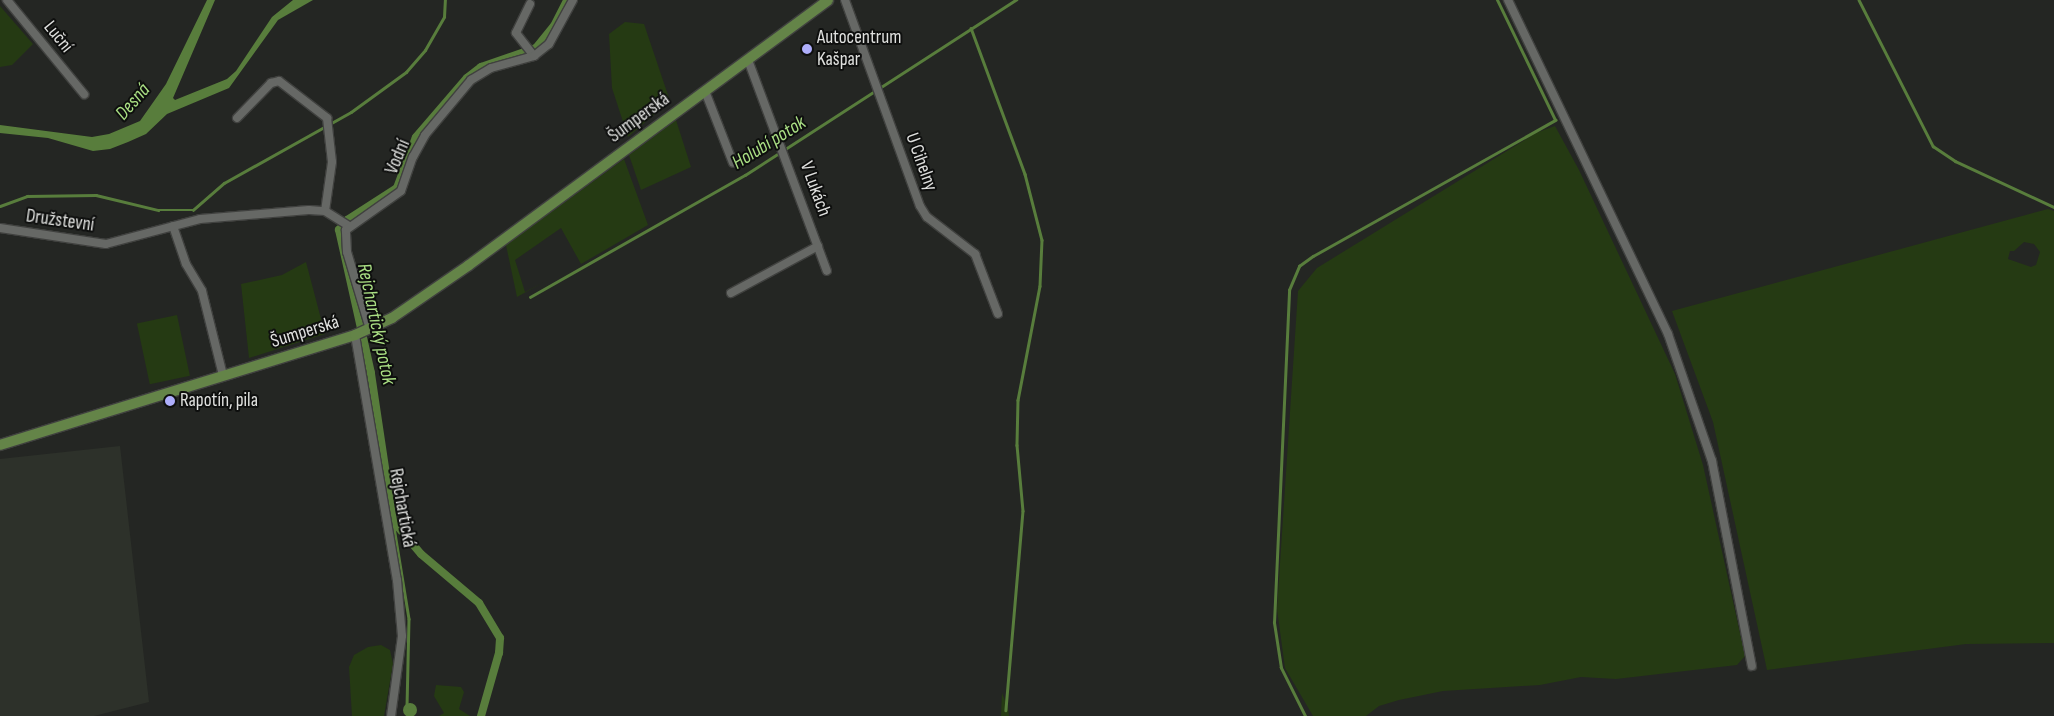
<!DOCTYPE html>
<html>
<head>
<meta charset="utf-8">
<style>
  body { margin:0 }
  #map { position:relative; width:2054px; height:716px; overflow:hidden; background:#242623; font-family:"Sofia Sans Condensed",sans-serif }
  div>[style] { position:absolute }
  .built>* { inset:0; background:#2d312a }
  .green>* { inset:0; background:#253a13; transform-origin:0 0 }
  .water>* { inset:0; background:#587d3c }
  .round { border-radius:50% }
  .stream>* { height:2.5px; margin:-1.25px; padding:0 1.25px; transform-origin:1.25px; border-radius:1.25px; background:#587d3c }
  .canal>* { height:8px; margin:-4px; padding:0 4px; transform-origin:4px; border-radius:4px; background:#587d3c }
  .roads { filter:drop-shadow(1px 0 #40413f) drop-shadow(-1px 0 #40413f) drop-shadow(0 1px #40413f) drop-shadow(0 -1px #40413f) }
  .minor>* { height:8px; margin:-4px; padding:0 4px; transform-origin:4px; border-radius:4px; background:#666865 }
  .major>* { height:10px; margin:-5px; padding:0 5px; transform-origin:5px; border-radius:5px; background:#648448 }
  .dots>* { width:14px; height:14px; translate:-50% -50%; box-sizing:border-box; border:2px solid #0e0f0e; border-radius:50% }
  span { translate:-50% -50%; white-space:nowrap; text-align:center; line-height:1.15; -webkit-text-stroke:4px #0e0f0e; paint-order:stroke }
  .street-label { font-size:19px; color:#e0e1df }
  .poi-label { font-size:19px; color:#e0e1df }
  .left { translate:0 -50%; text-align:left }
  .water-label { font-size:20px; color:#aadf84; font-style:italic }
</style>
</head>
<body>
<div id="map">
  <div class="built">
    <i style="clip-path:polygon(120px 446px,149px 702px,94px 716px,0 716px,0 459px)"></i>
  </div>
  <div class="green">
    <i style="clip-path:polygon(0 6px,33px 44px,12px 65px,0 67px)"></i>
    <i style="clip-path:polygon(625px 22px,644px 24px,670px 101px,628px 137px,612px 88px,609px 34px)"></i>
    <i style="clip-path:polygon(676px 120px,691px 167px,641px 190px,629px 155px)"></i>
    <i style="clip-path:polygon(1555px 126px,1579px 170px,1675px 374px,1703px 465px,1745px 656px,1737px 665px,1616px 679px,1581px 677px,1540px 685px,1443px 691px,1399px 700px,1379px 706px,1366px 716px,1313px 716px,1285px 668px,1277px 609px,1298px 291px,1317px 268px,1536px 133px)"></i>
    <i style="clip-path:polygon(624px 159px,648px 225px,581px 264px,561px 228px,515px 260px,525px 292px,544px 282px,517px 297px,506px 245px)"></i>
    <i style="clip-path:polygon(evenodd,2048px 209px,2054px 211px,2054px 643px,1966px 644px,1767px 670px,1713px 422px,1672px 311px,2048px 209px,2024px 242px,2034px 244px,2040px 252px,2036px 265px,2031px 267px,2008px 259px,2010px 251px,2014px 251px,2024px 242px)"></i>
    <i style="clip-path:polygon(306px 262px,325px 334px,249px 358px,241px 284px,282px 275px)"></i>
    <i style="left:177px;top:315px;width:62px;height:41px;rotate:78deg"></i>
    <i style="clip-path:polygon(381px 645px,390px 650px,393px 664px,384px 716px,352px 716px,349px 667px,354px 655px,368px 647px)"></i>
    <i style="clip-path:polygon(436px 685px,461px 687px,464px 692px,459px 709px,470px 716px,439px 716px,444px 713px,434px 696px)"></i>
    <i style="clip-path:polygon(1002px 693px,1008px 708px,1009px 716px,1001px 716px)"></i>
  </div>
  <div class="water">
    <i style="clip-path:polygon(207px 0,215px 0,173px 98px,175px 100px,227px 79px,236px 71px,272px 17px,293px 0,313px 0,278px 20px,229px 88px,167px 114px,146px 134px,128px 142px,110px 149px,93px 151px,48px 138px,0 133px,0 125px,92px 137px,109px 134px,140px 121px,166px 84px)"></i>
    <i class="round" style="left:403px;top:703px;width:14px;height:14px"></i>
  </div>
  <div class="stream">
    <i style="left:1859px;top:0;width:164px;rotate:63.1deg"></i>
    <i style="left:1933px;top:146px;width:27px;rotate:34deg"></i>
    <i style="left:1955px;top:161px;width:109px;rotate:24.9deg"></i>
    <i style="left:971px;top:28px;width:156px;rotate:69.7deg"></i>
    <i style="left:1025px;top:174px;width:68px;rotate:75.6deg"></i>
    <i style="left:1042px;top:240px;width:46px;rotate:92.5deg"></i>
    <i style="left:1040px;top:286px;width:116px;rotate:100.9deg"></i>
    <i style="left:1018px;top:400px;width:45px;rotate:91.3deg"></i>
    <i style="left:1017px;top:445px;width:66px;rotate:84.8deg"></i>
    <i style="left:1023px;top:511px;width:200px;rotate:94.9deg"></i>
    <i style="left:0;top:206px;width:29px;rotate:-20deg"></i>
    <i style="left:27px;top:196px;width:69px;rotate:-0.8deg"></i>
    <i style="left:96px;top:195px;width:64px;rotate:13.6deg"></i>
    <i style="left:158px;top:210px;width:35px"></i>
    <i style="left:193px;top:210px;width:41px;rotate:-41.1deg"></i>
    <i style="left:224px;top:183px;width:145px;rotate:-29.2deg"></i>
    <i style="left:351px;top:112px;width:68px;rotate:-36deg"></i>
    <i style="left:406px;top:72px;width:29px;rotate:-49deg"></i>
    <i style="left:425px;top:50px;width:38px;rotate:-60deg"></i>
    <i style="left:444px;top:17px;width:17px;rotate:-87deg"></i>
    <i style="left:530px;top:297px;width:247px;rotate:-29.6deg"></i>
    <i style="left:745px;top:175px;width:323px;rotate:-32.9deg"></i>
    <i style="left:393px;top:521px;width:99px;rotate:80.7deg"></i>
    <i style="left:409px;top:619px;width:88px;rotate:91.3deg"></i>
    <i style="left:1305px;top:716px;width:54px;rotate:-116.6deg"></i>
    <i style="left:1281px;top:668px;width:46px;rotate:-98.8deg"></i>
    <i style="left:1274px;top:623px;width:333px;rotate:-87.4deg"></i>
    <i style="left:1289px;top:290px;width:26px;rotate:-67deg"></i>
    <i style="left:1299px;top:266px;width:17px;rotate:-36deg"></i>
    <i style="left:1313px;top:256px;width:278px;rotate:-29.3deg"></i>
    <i style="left:1555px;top:120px;width:133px;rotate:-115.8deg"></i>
  </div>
  <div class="canal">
    <i style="left:481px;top:716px;width:66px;rotate:-74.1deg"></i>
    <i style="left:499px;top:653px;width:15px;rotate:-86deg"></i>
    <i style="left:500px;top:638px;width:41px;rotate:-121deg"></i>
    <i style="left:479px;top:603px;width:76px;rotate:-139.8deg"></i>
    <i style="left:421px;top:554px;width:43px;rotate:-130.3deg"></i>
    <i style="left:393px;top:521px;width:150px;rotate:-98.5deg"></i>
    <i style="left:371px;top:373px;width:147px;rotate:-102.6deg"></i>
    <i style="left:339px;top:230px;width:13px;rotate:-51deg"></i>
    <i style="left:347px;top:220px;width:59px;rotate:-32.6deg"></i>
    <i style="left:397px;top:188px;width:54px;rotate:-69.6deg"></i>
    <i style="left:416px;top:137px;width:78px;rotate:-49.2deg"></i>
    <i style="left:467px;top:78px;width:18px;rotate:-38deg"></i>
    <i style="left:481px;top:67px;width:58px;rotate:-19.1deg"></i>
    <i style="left:536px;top:48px;width:28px;rotate:-51deg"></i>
    <i style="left:554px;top:26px;width:29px;rotate:-63deg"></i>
  </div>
  <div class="roads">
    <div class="minor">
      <i style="left:7px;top:0;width:122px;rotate:50.7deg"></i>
      <i style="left:845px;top:0;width:219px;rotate:70deg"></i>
      <i style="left:920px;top:206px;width:13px;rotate:58deg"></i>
      <i style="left:927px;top:217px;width:61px;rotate:37.6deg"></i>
      <i style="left:975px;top:254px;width:64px;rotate:69deg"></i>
      <i style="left:1508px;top:0;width:370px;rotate:64.4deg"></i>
      <i style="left:1668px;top:334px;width:134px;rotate:70.9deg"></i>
      <i style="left:1712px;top:461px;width:209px;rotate:79deg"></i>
      <i style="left:530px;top:4px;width:32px;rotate:116deg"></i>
      <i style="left:516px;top:33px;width:29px;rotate:52deg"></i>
      <i style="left:748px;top:60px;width:225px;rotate:69.5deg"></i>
      <i style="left:705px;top:91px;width:77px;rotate:68.7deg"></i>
      <i style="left:237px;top:118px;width:49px;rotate:-45.8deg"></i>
      <i style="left:271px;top:83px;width:8px;rotate:-14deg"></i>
      <i style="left:279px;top:81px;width:61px;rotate:37.6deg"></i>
      <i style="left:327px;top:118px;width:44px;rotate:83.5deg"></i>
      <i style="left:332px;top:162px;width:49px;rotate:98.1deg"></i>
      <i style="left:173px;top:226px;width:40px;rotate:71.1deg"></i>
      <i style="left:186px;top:264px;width:31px;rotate:59deg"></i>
      <i style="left:202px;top:291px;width:87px;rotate:76deg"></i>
      <i style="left:0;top:228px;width:107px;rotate:8.6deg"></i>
      <i style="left:106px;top:244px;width:97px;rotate:-14.9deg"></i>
      <i style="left:200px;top:219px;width:109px;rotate:-4.7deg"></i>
      <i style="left:309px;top:210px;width:16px;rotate:4deg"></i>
      <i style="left:325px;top:211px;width:28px;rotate:32deg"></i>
      <i style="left:731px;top:293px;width:99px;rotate:-28.4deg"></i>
      <i style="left:370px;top:329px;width:80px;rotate:-106.6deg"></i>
      <i style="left:347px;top:252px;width:22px;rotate:-93deg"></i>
      <i style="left:346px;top:230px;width:67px;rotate:-35.3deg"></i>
      <i style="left:401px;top:191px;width:36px;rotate:-71deg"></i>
      <i style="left:413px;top:157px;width:25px;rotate:-61deg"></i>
      <i style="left:425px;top:135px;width:72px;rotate:-50.1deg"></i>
      <i style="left:471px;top:80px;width:23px;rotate:-31deg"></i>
      <i style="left:491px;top:68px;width:45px;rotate:-15.6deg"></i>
      <i style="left:534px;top:56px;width:19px;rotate:-39deg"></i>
      <i style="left:549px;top:44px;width:50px;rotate:-61.4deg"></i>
      <i style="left:355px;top:335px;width:249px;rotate:80.3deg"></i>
      <i style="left:397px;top:580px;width:56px;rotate:84.9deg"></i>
      <i style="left:402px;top:636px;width:81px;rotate:97.8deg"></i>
    </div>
    <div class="major">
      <i style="left:0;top:445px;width:372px;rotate:-17.2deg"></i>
      <i style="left:355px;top:335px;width:41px;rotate:-24.7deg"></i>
      <i style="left:392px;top:318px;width:93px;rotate:-34.5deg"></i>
      <i style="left:469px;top:265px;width:446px;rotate:-36.4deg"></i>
    </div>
  </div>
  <div class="dots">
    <i style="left:807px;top:49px;background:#aeaefb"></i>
    <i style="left:170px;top:401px;background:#aeaefb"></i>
  </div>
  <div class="street-label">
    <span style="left:58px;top:37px;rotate:51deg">Luční</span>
    <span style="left:639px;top:118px;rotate:-36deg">Šumperská</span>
    <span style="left:398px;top:157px;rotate:-67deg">Vodní</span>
    <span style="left:921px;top:162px;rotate:70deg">U Cihelny</span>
    <span style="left:815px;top:189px;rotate:70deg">V Lukách</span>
    <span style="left:60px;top:221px;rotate:8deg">Družstevní</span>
    <span style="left:305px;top:332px;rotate:-17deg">Šumperská</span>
    <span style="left:402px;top:508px;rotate:80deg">Rejchartická</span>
  </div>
  <div class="poi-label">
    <span class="left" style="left:817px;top:49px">Autocentrum<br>Kašpar</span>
    <span class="left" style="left:180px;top:401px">Rapotín, pila</span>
  </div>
  <div class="water-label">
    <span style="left:133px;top:102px;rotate:-49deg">Desná</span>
    <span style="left:769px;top:143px;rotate:-32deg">Holubí potok</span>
    <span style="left:376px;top:324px;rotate:78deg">Rejchartický potok</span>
  </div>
</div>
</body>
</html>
